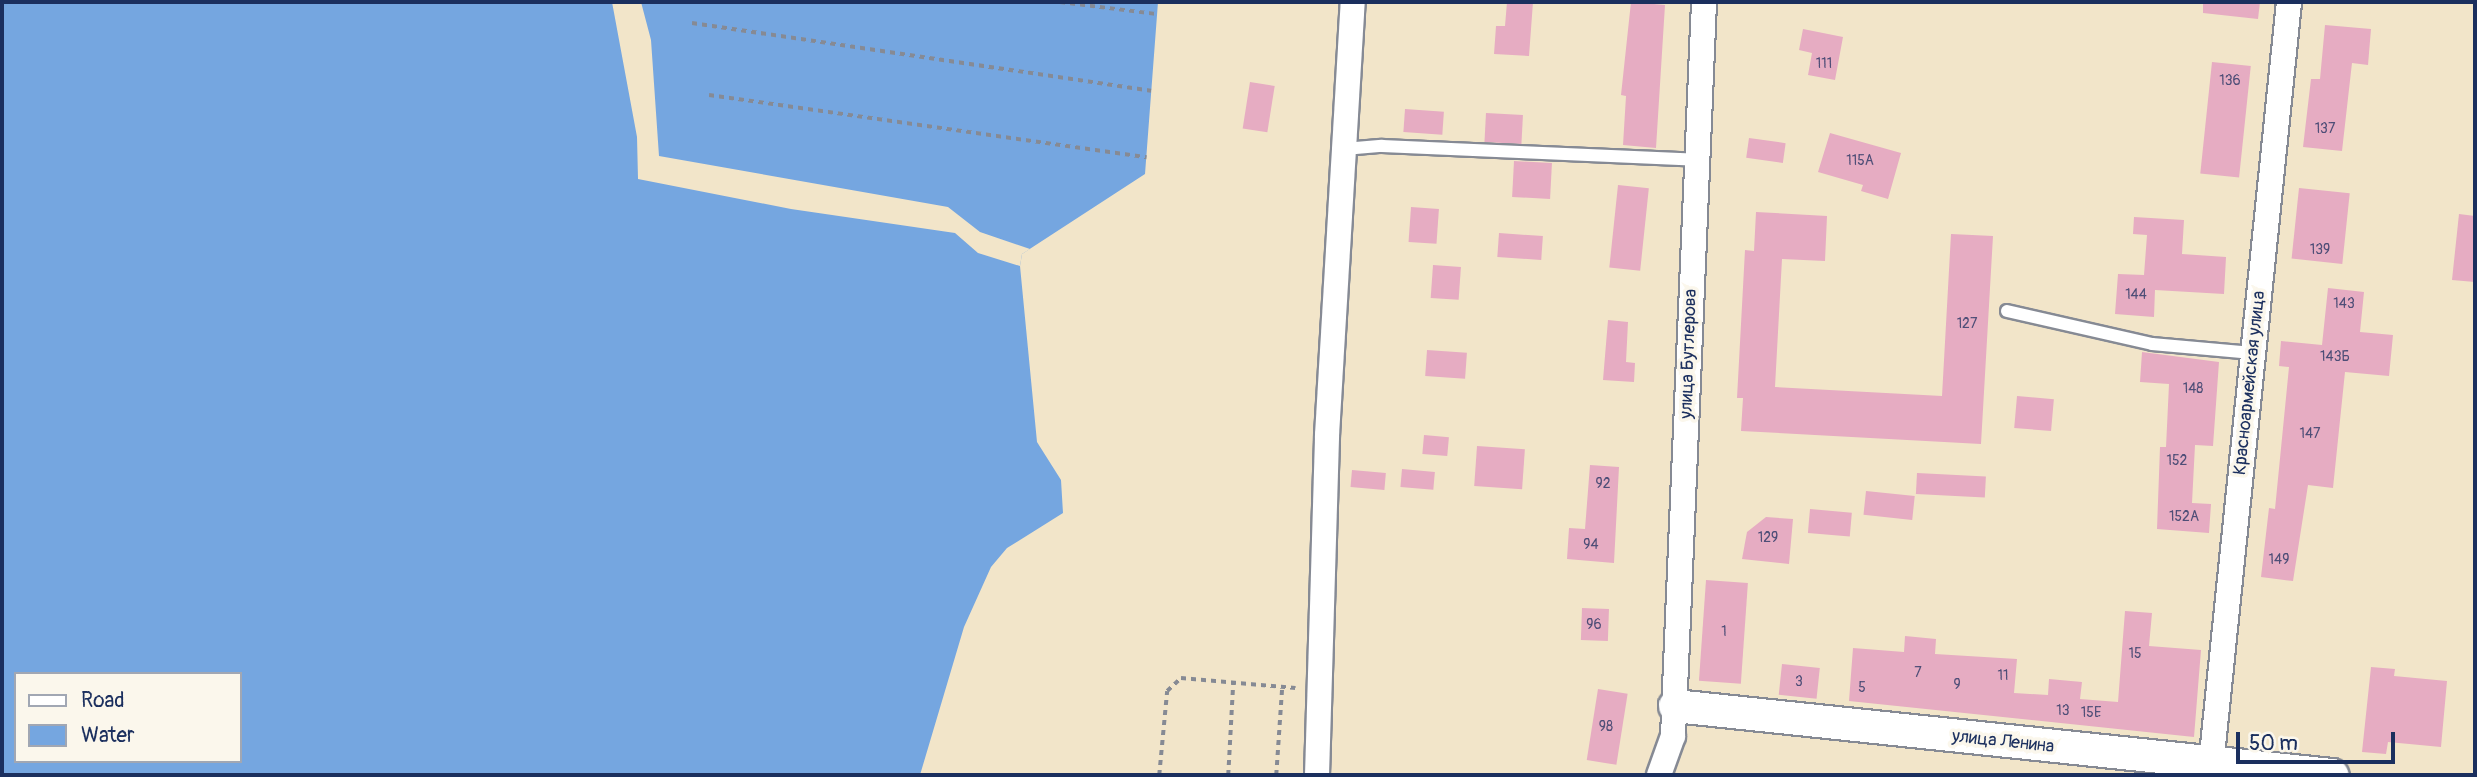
<!DOCTYPE html>
<html>
<head>
<meta charset="utf-8">
<style>
  body { margin:0 }
  #map { position:relative; width:2477px; height:777px; overflow:hidden; background:#f2e5c9; font-family:Pangolin,sans-serif }
  div>[style] { position:absolute }
  .water>* { inset:0; background:#75a6e0 }
  .pier>* { inset:0; background:#f2e5c9 }
  .building>* { inset:0; background:#e6acc2; transform-origin:0 0 }
  .path>* { height:3.5px; margin-top:-1.75px; transform-origin:0; background:repeating-linear-gradient(90deg,#868a94 0 5px,transparent 0 10px) }
  .roads { filter:drop-shadow(2px 0 #868a94) drop-shadow(-2px 0 #868a94) drop-shadow(0 2px #868a94) drop-shadow(0 -2px #868a94) }
  .service>* { height:12px; margin:-6px; padding:0 6px; transform-origin:6px; border-radius:6px; background:#fff }
  .minor>* { height:24px; margin:-12px; padding:0 12px; transform-origin:12px; border-radius:12px; background:#fff }
  .tertiary>* { height:32px; margin:-16px; padding:0 16px; transform-origin:16px; border-radius:16px; background:#fff }
  span { translate:-50% -50%; white-space:nowrap; text-align:center; line-height:1.15; -webkit-text-stroke:7px #fbf7ec; paint-order:stroke }
  .number-label { font-size:14px; color:#4e4e77 }
  .number-label span { -webkit-text-stroke-width:0 }
  .street-label { font-size:18px; color:#1b2f5e }
  .frame { position:absolute; inset:0; border:4px solid #1b2f5e; pointer-events:none }
  .legend { position:absolute; left:14px; top:672px; width:228px; height:91px; box-sizing:border-box; background:#fbf7ec; border:2px solid #a1a7b3; margin:0; padding:9px 12px; list-style:none; font-size:21px; color:#1b2f5e }
  .legend li { display:flex; align-items:center; gap:14px; height:35px }
  .legend b { width:35px; border:2px solid #a1a7b3 }
  .scale { position:absolute; left:2236px; top:732px; width:159px; height:32px; box-sizing:border-box; border:4px solid #1b2f5e; border-top:0; padding-left:9px; font-size:21px; line-height:24px; white-space:nowrap; color:#1b2f5e; -webkit-text-stroke:5px #fbf7ec; paint-order:stroke }
</style>
</head>
<body>
<div id="map">
  <div class="water">
    <i style="clip-path:polygon(evenodd,2px 2px,1158px 2px,1145px 174px,1022px 254px,1020px 266px,1037px 442px,1061px 480px,1063px 513px,1007px 548px,991px 567px,964px 627px,920px 775px,2px 775px,2px 2px,16px 674px,240px 674px,240px 761px,16px 761px,16px 674px)"></i>
  </div>
  <div class="pier">
    <i style="clip-path:polygon(612px 2px,641px 2px,651px 40px,659px 156px,948px 207px,980px 232px,1030px 249px,1022px 254px,1020px 266px,978px 253px,955px 233px,791px 209px,638px 179px,637px 137px)"></i>
  </div>
  <div class="building">
    <i style="clip-path:polygon(1507px 2px,1533px 2px,1529px 56px,1494px 54px,1496px 26px,1505px 26px)"></i>
    <i style="clip-path:polygon(1631px 2px,1665px 5px,1656px 148px,1623px 145px,1626px 96px,1621px 95px)"></i>
    <i style="clip-path:polygon(2203px 2px,2260px 2px,2258px 19px,2203px 13px)"></i>
    <i style="clip-path:polygon(2325px 25px,2371px 29px,2368px 65px,2352px 63px,2342px 151px,2303px 147px,2311px 79px,2320px 79px)"></i>
    <i style="clip-path:polygon(1803px 29px,1843px 37px,1835px 80px,1808px 75px,1812px 53px,1799px 50px)"></i>
    <i style="left:2212px;top:62px;width:39px;height:112px;rotate:6deg"></i>
    <i style="left:1250px;top:82px;width:25px;height:47px;rotate:9deg"></i>
    <i style="left:1405px;top:109px;width:39px;height:23px;rotate:4deg"></i>
    <i style="left:1486px;top:113px;width:37px;height:29px;rotate:3deg"></i>
    <i style="clip-path:polygon(1830px 133px,1901px 153px,1888px 199px,1861px 191px,1863px 185px,1818px 172px)"></i>
    <i style="left:1749px;top:138px;width:37px;height:20px;rotate:8deg"></i>
    <i style="left:1514px;top:161px;width:38px;height:36px;rotate:3deg"></i>
    <i style="left:1618px;top:185px;width:31px;height:83px;rotate:6deg"></i>
    <i style="left:2299px;top:188px;width:51px;height:71px;rotate:6deg"></i>
    <i style="left:1411px;top:207px;width:28px;height:35px;rotate:4deg"></i>
    <i style="clip-path:polygon(1756px 212px,1827px 216px,1825px 261px,1782px 259px,1775px 387px,1942px 396px,1951px 234px,1993px 236px,1981px 444px,1741px 431px,1743px 398px,1737px 398px,1745px 250px,1754px 251px)"></i>
    <i style="clip-path:polygon(2459px 214px,2475px 216px,2475px 282px,2452px 280px)"></i>
    <i style="clip-path:polygon(2134px 217px,2184px 220px,2182px 254px,2226px 257px,2224px 294px,2155px 290px,2154px 317px,2115px 314px,2118px 274px,2144px 275px,2147px 235px,2133px 234px)"></i>
    <i style="left:1499px;top:233px;width:44px;height:24px;rotate:4deg"></i>
    <i style="left:1433px;top:265px;width:28px;height:33px;rotate:4deg"></i>
    <i style="clip-path:polygon(2328px 288px,2364px 292px,2360px 332px,2393px 335px,2389px 376px,2345px 372px,2333px 488px,2308px 485px,2293px 581px,2261px 577px,2269px 508px,2275px 509px,2289px 367px,2279px 366px,2281px 341px,2322px 345px)"></i>
    <i style="clip-path:polygon(1608px 320px,1628px 322px,1626px 362px,1635px 363px,1634px 382px,1603px 380px)"></i>
    <i style="left:1427px;top:350px;width:40px;height:26px;rotate:4deg"></i>
    <i style="clip-path:polygon(2142px 352px,2219px 362px,2213px 446px,2195px 445px,2192px 503px,2211px 504px,2209px 533px,2157px 529px,2160px 447px,2166px 447px,2169px 384px,2140px 382px)"></i>
    <i style="left:2017px;top:396px;width:37px;height:32px;rotate:5deg"></i>
    <i style="left:1424px;top:435px;width:25px;height:19px;rotate:5deg"></i>
    <i style="left:1477px;top:446px;width:48px;height:40px;rotate:4deg"></i>
    <i style="clip-path:polygon(1590px 465px,1619px 467px,1614px 563px,1567px 559px,1569px 528px,1585px 529px)"></i>
    <i style="left:1402px;top:469px;width:33px;height:18px;rotate:5deg"></i>
    <i style="left:1352px;top:470px;width:34px;height:17px;rotate:5deg"></i>
    <i style="left:1917px;top:473px;width:69px;height:21px;rotate:3deg"></i>
    <i style="left:1866px;top:491px;width:49px;height:24px;rotate:6deg"></i>
    <i style="left:1810px;top:509px;width:42px;height:24px;rotate:5deg"></i>
    <i style="clip-path:polygon(1766px 517px,1793px 519px,1789px 564px,1742px 559px,1747px 532px)"></i>
    <i style="left:1706px;top:580px;width:42px;height:101px;rotate:4deg"></i>
    <i style="left:1582px;top:608px;width:27px;height:32px;rotate:2deg"></i>
    <i style="clip-path:polygon(2125px 611px,2152px 613px,2149px 646px,2201px 650px,2194px 737px,1849px 701px,1853px 648px,1904px 652px,1905px 636px,1936px 639px,1935px 654px,2017px 659px,2014px 693px,2048px 695px,2049px 679px,2082px 682px,2080px 699px,2118px 702px)"></i>
    <i style="left:1782px;top:664px;width:38px;height:31px;rotate:6deg"></i>
    <i style="clip-path:polygon(2371px 667px,2395px 669px,2394px 676px,2447px 681px,2441px 747px,2388px 742px,2386px 754px,2362px 752px)"></i>
    <i style="left:1598px;top:689px;width:30px;height:72px;rotate:9deg"></i>
  </div>
  <div class="path">
    <i style="left:1060px;top:2px;width:98px;rotate:7.1deg"></i>
    <i style="left:692px;top:23px;width:464px;rotate:8.4deg"></i>
    <i style="left:709px;top:95px;width:442px;rotate:8.1deg"></i>
    <i style="left:1159px;top:775px;width:84px;rotate:-84.6deg"></i>
    <i style="left:1167px;top:691px;width:19px;rotate:-43deg"></i>
    <i style="left:1181px;top:678px;width:115px;rotate:5deg"></i>
    <i style="left:1228px;top:775px;width:92px;rotate:-86.9deg"></i>
    <i style="left:1276px;top:775px;width:88px;rotate:-86.1deg"></i>
  </div>
  <div class="roads">
    <div class="service">
      <i style="left:1344px;top:149px;width:38px;rotate:-5deg"></i>
      <i style="left:1382px;top:146px;width:315px;rotate:2.5deg"></i>
      <i style="left:2007px;top:311px;width:149px;rotate:12.8deg"></i>
      <i style="left:2152px;top:344px;width:101px;rotate:5.1deg"></i>
    </div>
    <div class="minor">
      <i style="left:2211px;top:765px;width:767px;rotate:-84.16deg"></i>
      <i style="left:1317px;top:775px;width:340px;rotate:-88.3deg"></i>
      <i style="left:1327px;top:435px;width:434px;rotate:-86.6deg"></i>
      <i style="left:1659px;top:775px;width:41px;rotate:-70.3deg"></i>
      <i style="left:1673px;top:736px;width:735px;rotate:-87.58deg"></i>
    </div>
    <div class="tertiary">
      <i style="left:1675px;top:706px;width:661px;rotate:6deg"></i>
    </div>
  </div>
  <div class="number-label">
    <span style="left:1824px;top:64px">111</span>
    <span style="left:2230px;top:81px">136</span>
    <span style="left:2325px;top:129px">137</span>
    <span style="left:1860px;top:161px">115А</span>
    <span style="left:2320px;top:250px">139</span>
    <span style="left:2136px;top:295px">144</span>
    <span style="left:2344px;top:304px">143</span>
    <span style="left:1967px;top:324px">127</span>
    <span style="left:2335px;top:357px">143Б</span>
    <span style="left:2193px;top:389px">148</span>
    <span style="left:2310px;top:434px">147</span>
    <span style="left:2177px;top:461px">152</span>
    <span style="left:1603px;top:484px">92</span>
    <span style="left:2184px;top:517px">152А</span>
    <span style="left:1768px;top:538px">129</span>
    <span style="left:1591px;top:545px">94</span>
    <span style="left:2279px;top:560px">149</span>
    <span style="left:1594px;top:625px">96</span>
    <span style="left:1724px;top:632px">1</span>
    <span style="left:2135px;top:654px">15</span>
    <span style="left:1918px;top:673px">7</span>
    <span style="left:2003px;top:676px">11</span>
    <span style="left:1799px;top:682px">3</span>
    <span style="left:1957px;top:685px">9</span>
    <span style="left:1862px;top:688px">5</span>
    <span style="left:2063px;top:711px">13</span>
    <span style="left:2091px;top:713px">15Е</span>
    <span style="left:1606px;top:727px">98</span>
  </div>
  <div class="street-label">
    <span style="left:1689px;top:354px;rotate:-88deg">улица Бутлерова</span>
    <span style="left:2250px;top:383px;rotate:-84deg">Красноармейская улица</span>
    <span style="left:2003px;top:742px;rotate:6deg">улица Ленина</span>
  </div>
  <div class="frame"></div>
  <ul class="legend">
  <li><b style="height:9px;background:#fff"></b>Road</li>
  <li><b style="height:19px;background:#75a6e0"></b>Water</li>
  </ul>
  <div class="scale">50 m</div>
</div>
</body>
</html>
